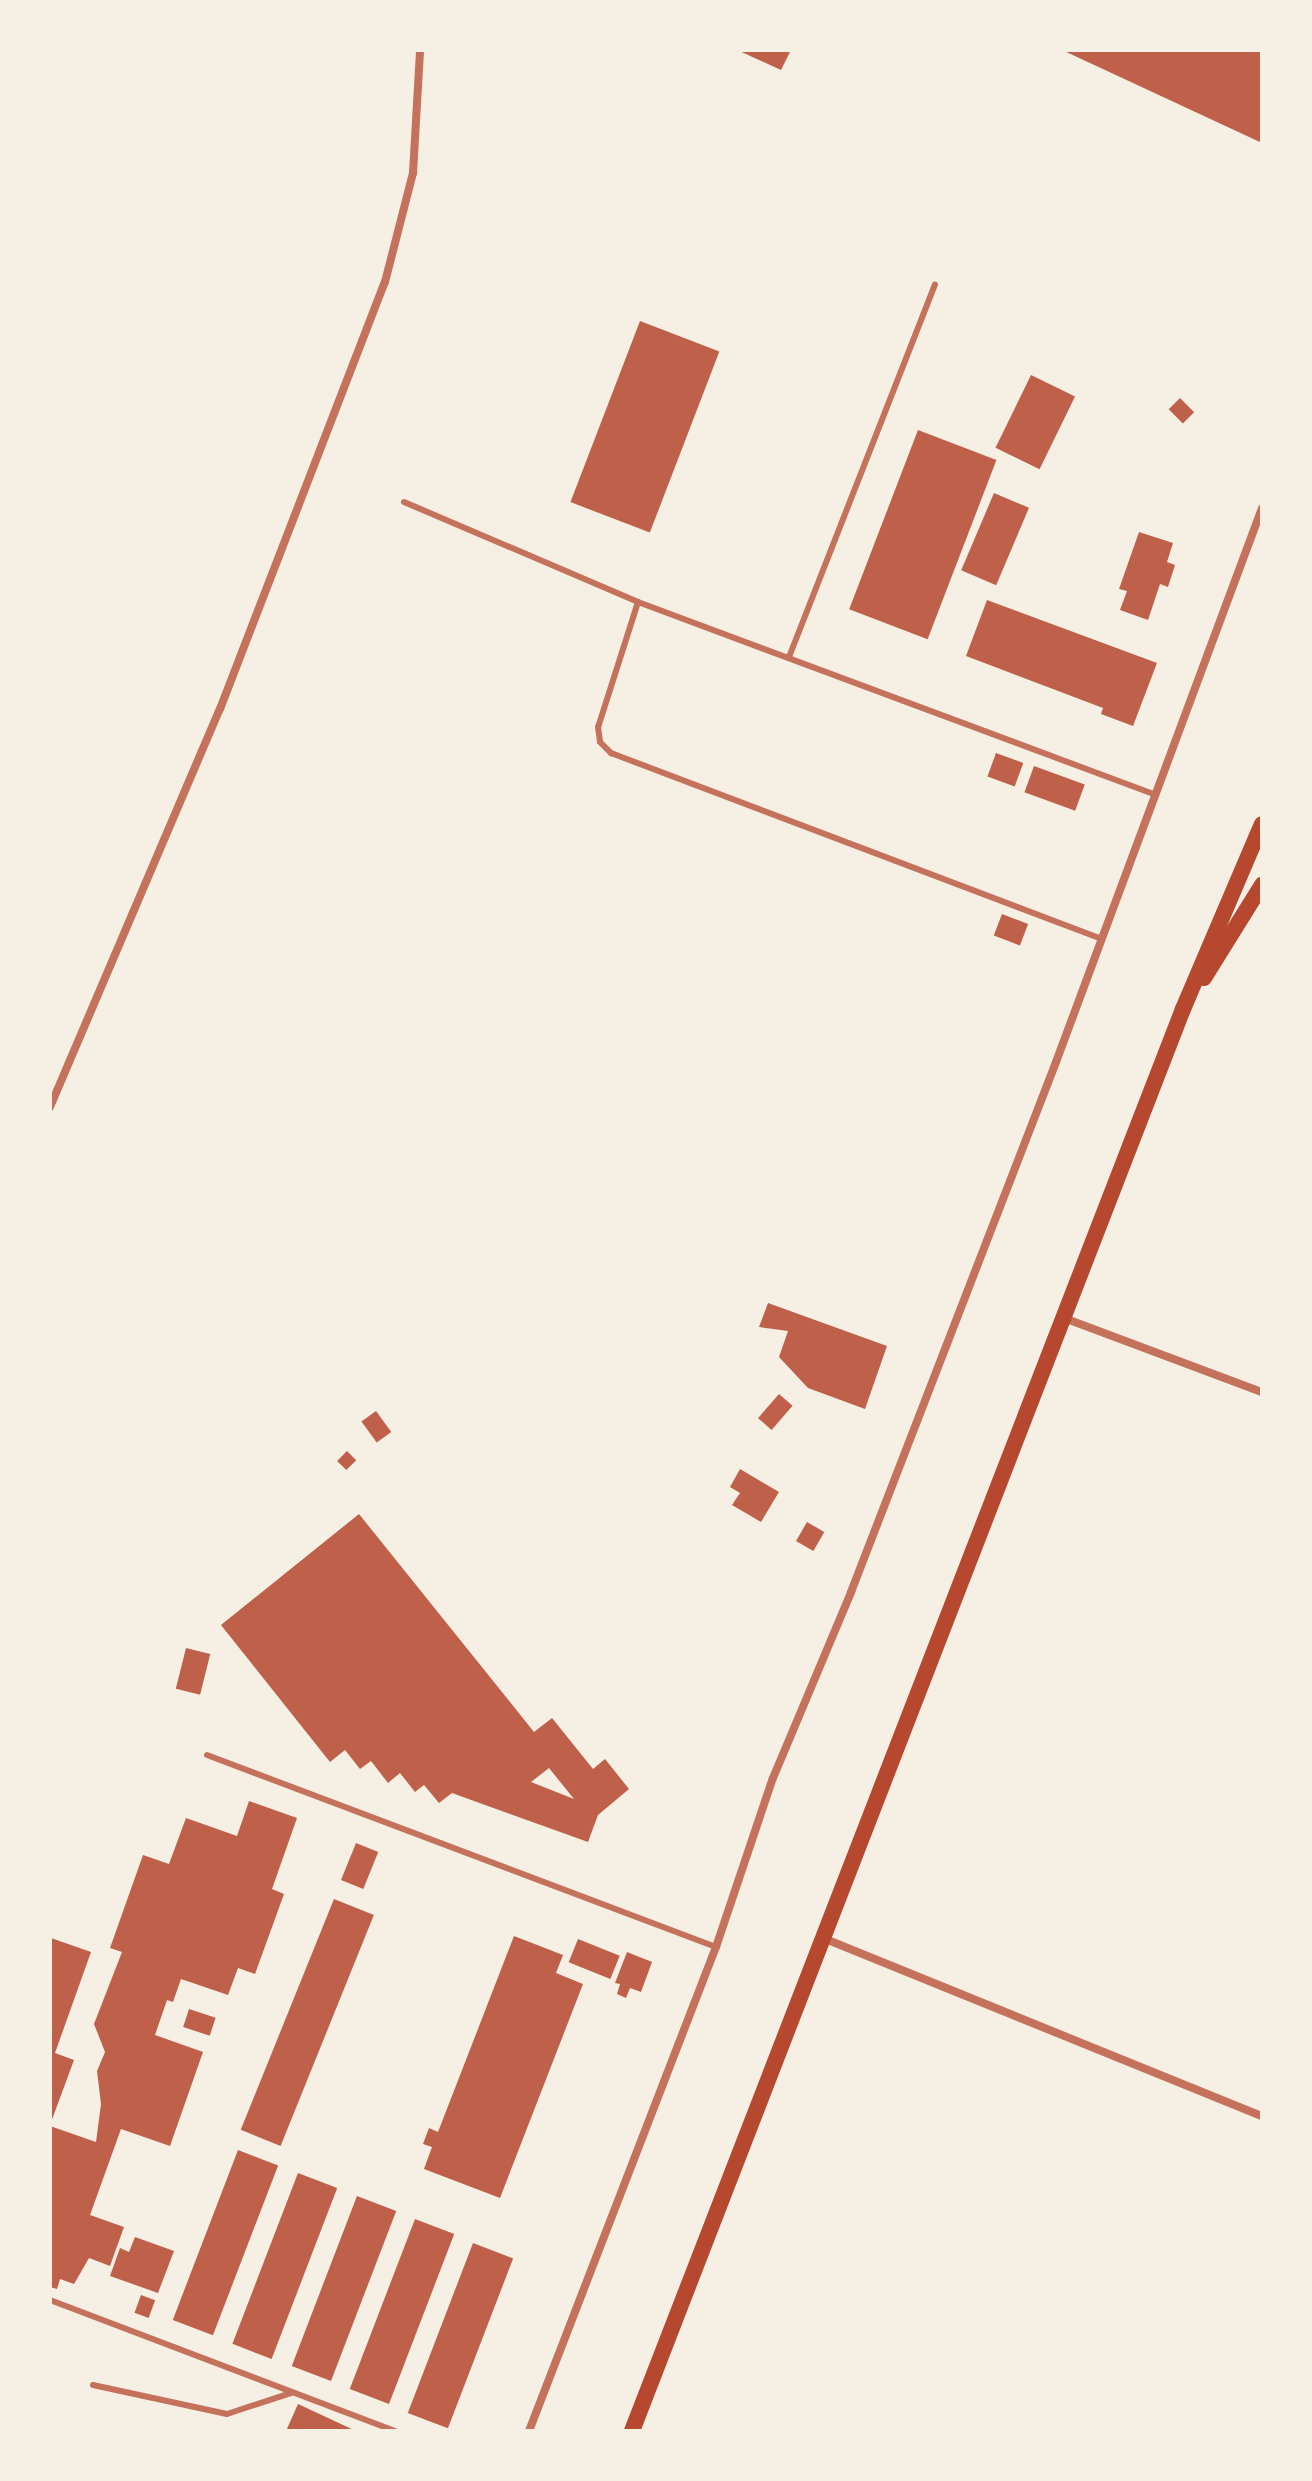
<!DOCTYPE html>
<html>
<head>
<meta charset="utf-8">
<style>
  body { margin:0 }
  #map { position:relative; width:1312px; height:2481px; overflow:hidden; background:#f6efe4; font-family:"Nunito Sans",sans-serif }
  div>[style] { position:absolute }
  .building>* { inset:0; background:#bf614a; transform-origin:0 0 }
  .service>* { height:6px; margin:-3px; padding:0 3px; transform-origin:3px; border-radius:3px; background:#c5725c }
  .minor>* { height:8px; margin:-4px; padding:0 4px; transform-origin:4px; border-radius:4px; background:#c5725c }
  .secondary>* { height:16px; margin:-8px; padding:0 8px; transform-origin:8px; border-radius:8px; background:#b5482f }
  span { translate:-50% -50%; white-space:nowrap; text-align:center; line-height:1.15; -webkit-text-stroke:8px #f6efe4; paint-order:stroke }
  .frame { position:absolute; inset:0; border:52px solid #f6efe4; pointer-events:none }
</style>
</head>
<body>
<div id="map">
  <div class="building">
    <i style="clip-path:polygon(737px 50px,791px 50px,781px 70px)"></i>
    <i style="clip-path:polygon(1062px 50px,1262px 50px,1262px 143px)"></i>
    <i style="left:640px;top:321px;width:85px;height:194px;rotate:21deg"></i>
    <i style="left:1031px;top:375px;width:49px;height:81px;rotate:26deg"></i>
    <i style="left:1180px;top:398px;width:20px;height:16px;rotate:45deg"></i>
    <i style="left:918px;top:430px;width:84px;height:192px;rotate:21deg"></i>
    <i style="left:994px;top:493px;width:38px;height:84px;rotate:23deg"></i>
    <i style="clip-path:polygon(1139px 532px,1173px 543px,1167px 562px,1175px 565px,1168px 587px,1160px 584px,1148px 620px,1120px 610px,1127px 591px,1119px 589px)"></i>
    <i style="clip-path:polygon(987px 600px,1157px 663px,1133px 726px,1101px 714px,1103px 708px,966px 656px)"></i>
    <i style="left:996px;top:753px;width:29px;height:25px;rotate:20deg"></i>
    <i style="left:1034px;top:766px;width:54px;height:28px;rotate:20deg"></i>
    <i style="left:1002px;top:914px;width:28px;height:23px;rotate:21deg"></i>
    <i style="clip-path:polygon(768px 1303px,887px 1346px,865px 1409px,808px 1388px,779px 1357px,788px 1331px,759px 1327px)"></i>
    <i style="left:779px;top:1394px;width:18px;height:32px;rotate:41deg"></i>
    <i style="left:376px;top:1411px;width:26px;height:18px;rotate:54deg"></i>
    <i style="left:347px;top:1451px;width:13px;height:14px;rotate:45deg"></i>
    <i style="clip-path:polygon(740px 1469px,779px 1492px,761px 1522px,732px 1505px,740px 1493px,730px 1487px)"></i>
    <i style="clip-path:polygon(evenodd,359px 1514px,534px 1732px,552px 1718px,593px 1769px,605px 1759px,629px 1789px,598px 1815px,588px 1842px,452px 1793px,439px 1803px,424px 1785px,415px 1792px,400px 1773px,388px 1783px,371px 1761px,360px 1769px,345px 1750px,330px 1762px,221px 1625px,359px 1514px,549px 1768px,574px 1799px,531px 1782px,549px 1768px)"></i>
    <i style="left:807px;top:1522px;width:20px;height:22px;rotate:30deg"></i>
    <i style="left:186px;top:1648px;width:25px;height:42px;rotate:14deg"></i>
    <i style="clip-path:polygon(249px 1801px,297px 1818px,272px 1889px,284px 1894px,255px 1974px,238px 1968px,228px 1995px,181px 1979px,173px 2002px,167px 2000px,155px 2035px,203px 2052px,170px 2146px,121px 2129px,90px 2215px,124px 2227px,110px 2266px,89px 2258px,74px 2284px,60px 2279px,57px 2289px,50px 2287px,50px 2126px,96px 2142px,101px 2104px,97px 2071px,105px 2052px,94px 2024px,122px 1952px,110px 1948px,143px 1855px,169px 1864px,186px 1818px,237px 1836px)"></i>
    <i style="left:356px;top:1843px;width:24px;height:40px;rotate:22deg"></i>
    <i style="left:334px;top:1899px;width:43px;height:249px;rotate:22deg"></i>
    <i style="clip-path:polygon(514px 1936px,563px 1955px,556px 1973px,583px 1984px,500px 2198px,424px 2169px,432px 2147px,423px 2144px,429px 2128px,438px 2132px)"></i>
    <i style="clip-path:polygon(51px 1938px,91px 1952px,55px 2053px,74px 2060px,50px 2125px)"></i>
    <i style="left:578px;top:1939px;width:45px;height:25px;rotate:22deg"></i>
    <i style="clip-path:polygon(627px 1952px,652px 1962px,641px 1992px,630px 1988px,626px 1998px,617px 1994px,620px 1984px,615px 1983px)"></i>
    <i style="left:189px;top:2009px;width:28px;height:19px;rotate:18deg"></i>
    <i style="left:238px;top:2150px;width:43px;height:182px;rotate:21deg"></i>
    <i style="left:298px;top:2173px;width:42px;height:183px;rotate:21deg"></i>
    <i style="left:357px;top:2196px;width:42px;height:182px;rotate:21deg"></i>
    <i style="left:415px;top:2219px;width:42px;height:182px;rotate:21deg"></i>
    <i style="clip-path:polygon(135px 2237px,174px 2251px,158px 2293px,110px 2276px,120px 2248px,129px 2252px)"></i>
    <i style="left:473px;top:2243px;width:43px;height:182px;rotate:21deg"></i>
    <i style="left:141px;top:2295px;width:15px;height:19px;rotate:20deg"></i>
    <i style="clip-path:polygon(298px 2404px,356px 2431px,286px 2431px)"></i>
  </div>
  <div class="service">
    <i style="left:404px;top:502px;width:254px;rotate:23.1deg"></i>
    <i style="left:638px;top:602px;width:553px;rotate:20.43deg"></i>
    <i style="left:638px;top:602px;width:131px;rotate:107.7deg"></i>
    <i style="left:598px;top:727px;width:15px;rotate:82deg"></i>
    <i style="left:600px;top:742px;width:16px;rotate:45deg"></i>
    <i style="left:611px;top:753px;width:525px;rotate:20.75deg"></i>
    <i style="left:789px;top:657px;width:400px;rotate:-68.6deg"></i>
    <i style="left:207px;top:1755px;width:544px;rotate:20.67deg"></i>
    <i style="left:50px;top:2300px;width:369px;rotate:20.8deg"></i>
    <i style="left:93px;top:2385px;width:137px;rotate:12.2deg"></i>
    <i style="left:227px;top:2414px;width:67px;rotate:-18.2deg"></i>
  </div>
  <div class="minor">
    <i style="left:50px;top:1107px;width:433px;rotate:-66.9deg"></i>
    <i style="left:220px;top:709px;width:458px;rotate:-68.9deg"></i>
    <i style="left:385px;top:282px;width:113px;rotate:-75.6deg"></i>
    <i style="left:413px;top:173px;width:123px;rotate:-86.7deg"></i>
    <i style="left:1064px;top:1318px;width:211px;rotate:20.5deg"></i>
    <i style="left:823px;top:1938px;width:474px;rotate:22.1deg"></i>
    <i style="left:529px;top:2431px;width:519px;rotate:-68.88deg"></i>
    <i style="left:716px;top:1947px;width:178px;rotate:-71.4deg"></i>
    <i style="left:773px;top:1778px;width:202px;rotate:-67.2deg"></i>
    <i style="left:851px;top:1592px;width:568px;rotate:-68.85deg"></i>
    <i style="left:1056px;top:1062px;width:591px;rotate:-69.6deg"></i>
  </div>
  <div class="secondary">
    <i style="left:1204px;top:978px;width:110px;rotate:-58.1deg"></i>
    <i style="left:632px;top:2431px;width:1525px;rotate:-68.82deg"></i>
    <i style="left:1183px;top:1009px;width:201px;rotate:-66.9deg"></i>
  </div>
  <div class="frame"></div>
</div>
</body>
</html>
